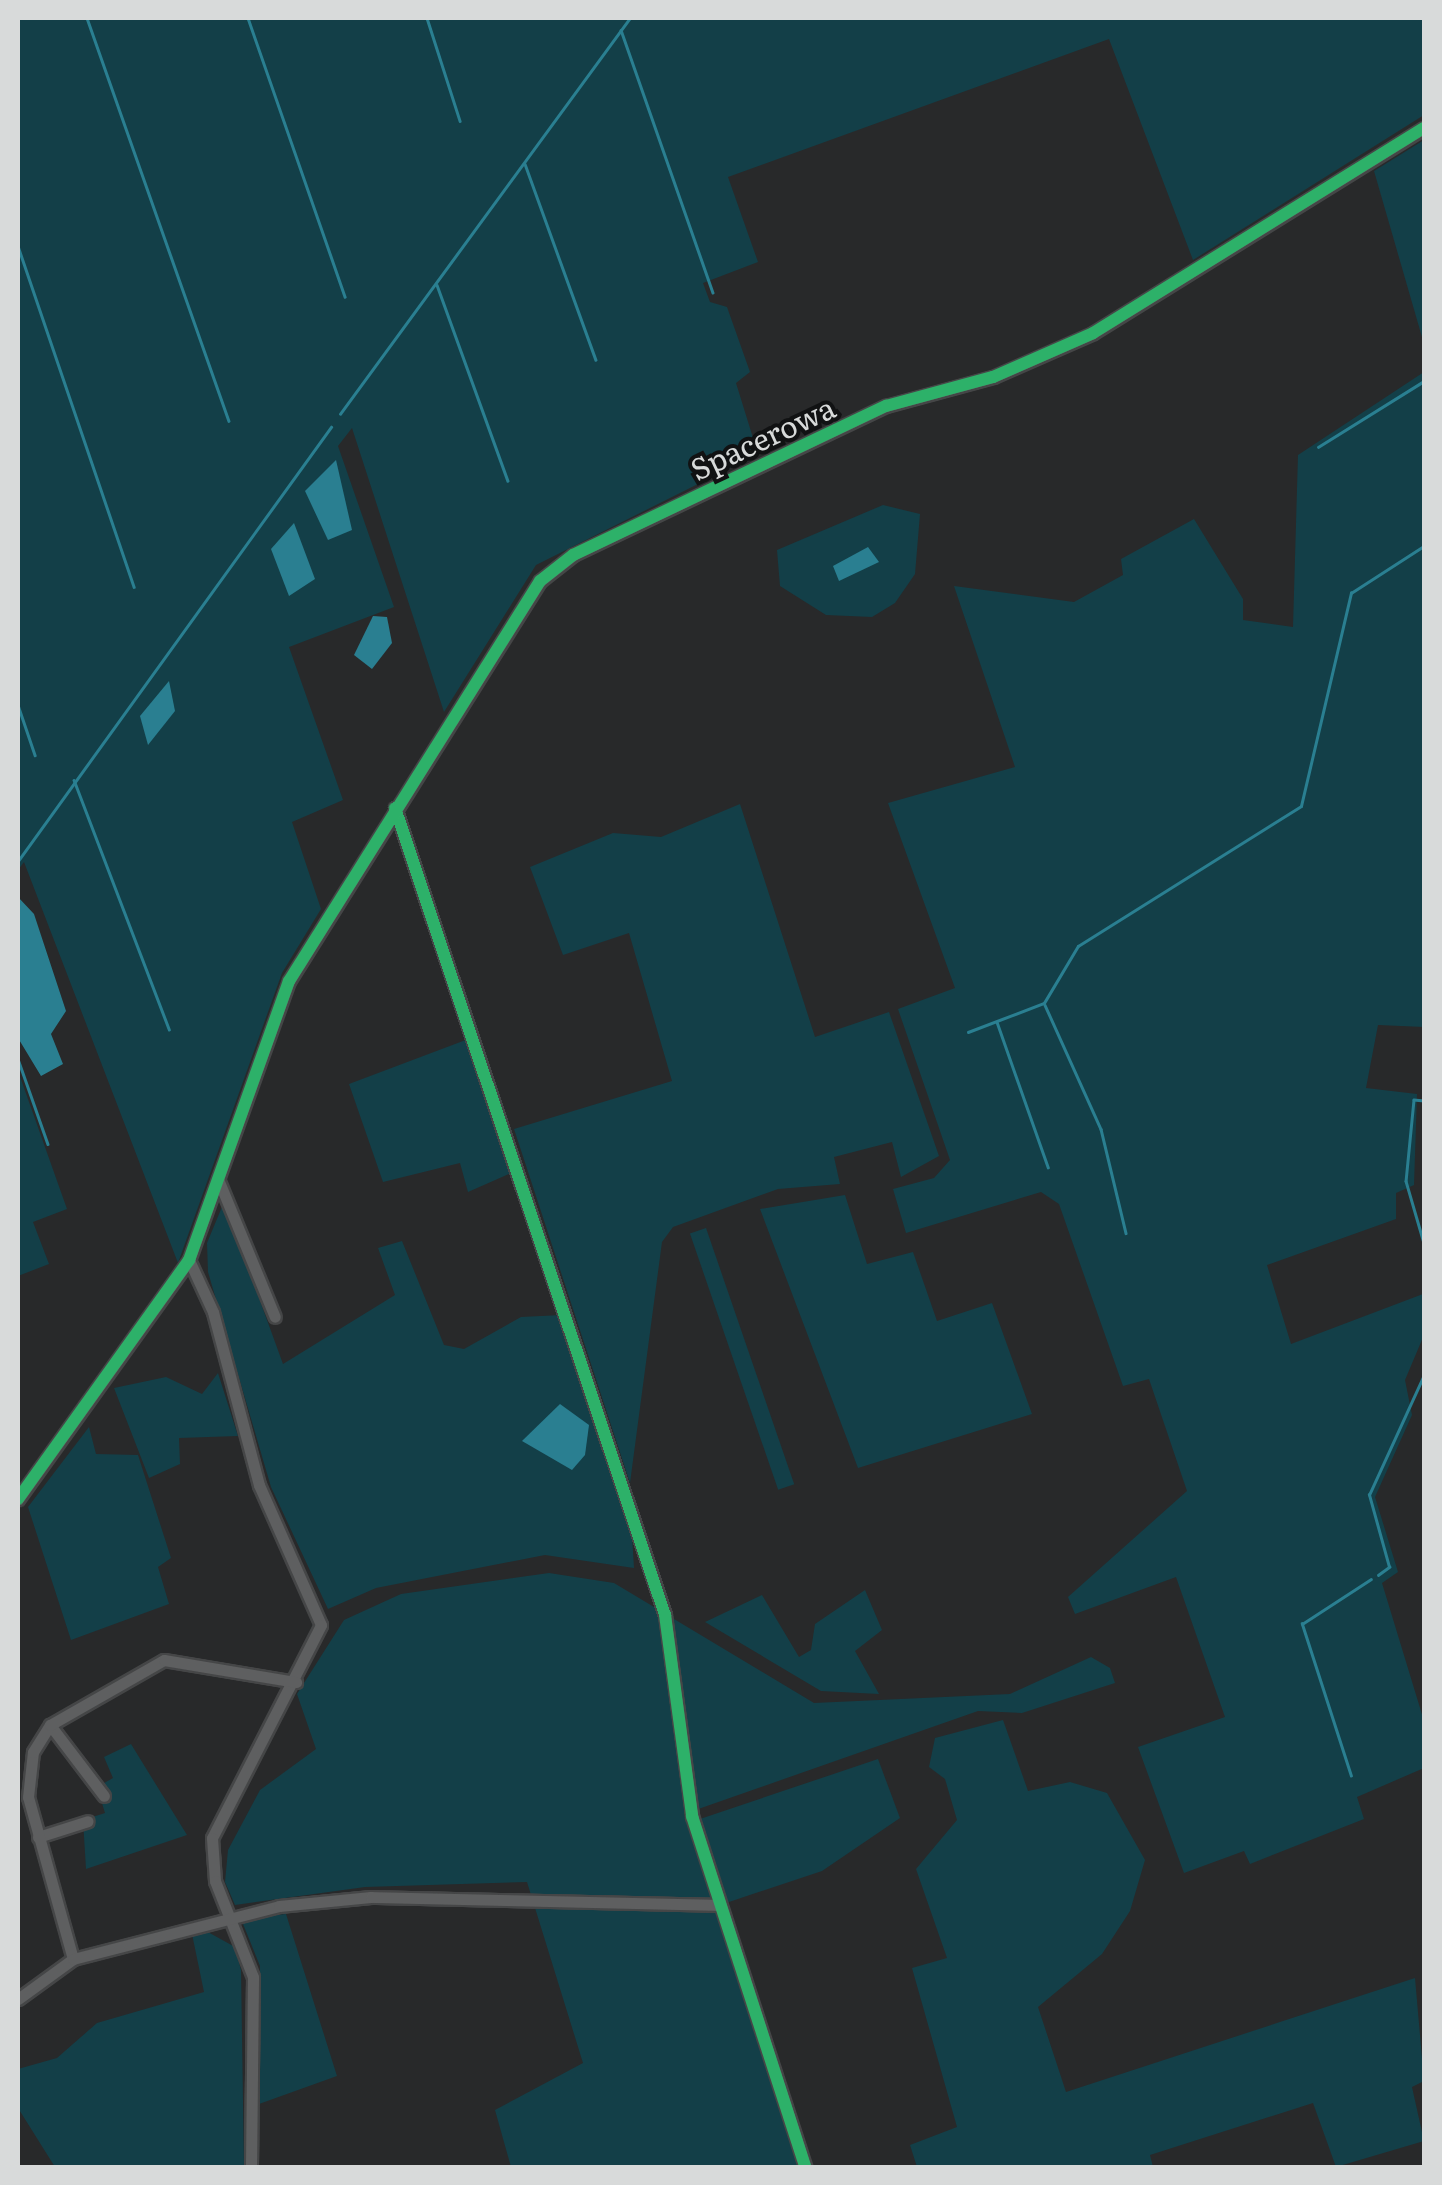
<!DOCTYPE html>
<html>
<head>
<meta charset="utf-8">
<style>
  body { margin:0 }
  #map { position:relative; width:1442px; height:2185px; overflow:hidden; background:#28292a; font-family:Literata,serif }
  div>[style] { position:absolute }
  .green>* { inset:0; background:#133f48; transform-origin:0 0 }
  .water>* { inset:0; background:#2a7f91 }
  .stream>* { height:2.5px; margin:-1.25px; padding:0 1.25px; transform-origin:1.25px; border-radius:1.25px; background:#2a7f91 }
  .roads { filter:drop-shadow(2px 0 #454647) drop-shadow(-2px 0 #454647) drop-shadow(0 2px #454647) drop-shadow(0 -2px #454647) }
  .street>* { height:11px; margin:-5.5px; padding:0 5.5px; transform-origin:5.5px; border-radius:5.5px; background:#5e5f60 }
  .cycleway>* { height:12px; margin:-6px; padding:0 6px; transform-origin:6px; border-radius:6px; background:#2db169 }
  span { translate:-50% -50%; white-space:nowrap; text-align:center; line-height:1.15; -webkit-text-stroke:8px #111213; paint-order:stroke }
  .street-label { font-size:30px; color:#d8dada }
  .frame { position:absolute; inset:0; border:20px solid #d8dada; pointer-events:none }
</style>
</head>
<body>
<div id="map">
  <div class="green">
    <i style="clip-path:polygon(18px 18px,1424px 18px,1424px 115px,1193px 260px,1109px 39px,728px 177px,758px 262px,703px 283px,710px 302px,727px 307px,750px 372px,736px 383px,758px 454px,536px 565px,444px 712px,352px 428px,338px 446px,394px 607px,289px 647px,343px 800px,292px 822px,321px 909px,282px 973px,178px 1263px,24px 862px,18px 870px)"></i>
    <i style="clip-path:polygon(1424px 140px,1424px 344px,1374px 171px)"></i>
    <i style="clip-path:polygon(1424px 372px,1424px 1027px,1378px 1025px,1366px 1088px,1417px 1094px,1414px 1185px,1396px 1193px,1396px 1219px,1267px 1265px,1291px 1344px,1423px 1294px,1424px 1335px,1405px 1380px,1412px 1415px,1375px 1497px,1398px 1572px,1382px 1583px,1424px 1721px,1424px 1768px,1357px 1797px,1364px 1819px,1250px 1864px,1244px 1851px,1184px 1873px,1138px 1747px,1225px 1717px,1176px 1577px,1075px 1614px,1068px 1597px,1187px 1491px,1149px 1379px,1123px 1386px,1059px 1204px,1041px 1192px,906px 1233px,893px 1189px,934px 1178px,950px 1160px,898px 1009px,955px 988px,888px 803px,1015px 767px,954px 586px,1074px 602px,1123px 575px,1121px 559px,1194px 519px,1243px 599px,1243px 620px,1293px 627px,1298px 455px)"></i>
    <i style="clip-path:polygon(883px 505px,920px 514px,915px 574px,895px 603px,872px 617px,826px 615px,780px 586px,777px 550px)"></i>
    <i style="clip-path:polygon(740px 804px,815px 1037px,889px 1012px,939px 1156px,901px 1177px,892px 1142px,834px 1157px,840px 1184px,778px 1189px,673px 1227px,662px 1242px,630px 1483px,514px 1129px,672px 1081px,629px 933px,563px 955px,530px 867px,613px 833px,661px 837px)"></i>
    <i style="clip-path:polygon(471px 1038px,511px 1173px,468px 1192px,460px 1163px,383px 1182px,349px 1084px)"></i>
    <i style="clip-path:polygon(18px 1071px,67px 1209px,33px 1222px,49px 1264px,18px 1276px)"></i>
    <i style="clip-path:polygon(845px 1195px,867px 1264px,913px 1252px,937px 1321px,992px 1303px,1032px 1414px,858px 1468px,760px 1209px)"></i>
    <i style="clip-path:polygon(224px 1202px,283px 1364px,395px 1295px,378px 1248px,402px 1241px,444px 1345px,464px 1349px,521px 1317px,562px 1315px,632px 1535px,634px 1568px,545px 1555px,376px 1588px,328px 1609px,271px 1487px,208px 1272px,207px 1243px)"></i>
    <i style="left:706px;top:1228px;width:271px;height:17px;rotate:71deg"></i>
    <i style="clip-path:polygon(218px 1373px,238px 1436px,179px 1438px,180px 1464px,149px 1478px,114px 1388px,166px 1377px,202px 1394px)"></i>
    <i style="clip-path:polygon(89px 1427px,96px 1454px,138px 1455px,171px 1558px,158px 1567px,169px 1604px,71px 1640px,28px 1507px)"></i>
    <i style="clip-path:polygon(549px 1573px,614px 1583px,814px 1703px,1010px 1694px,1091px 1657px,1110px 1668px,1115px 1683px,1022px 1713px,978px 1711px,684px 1814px,799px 2167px,511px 2167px,495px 2110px,583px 2063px,527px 1882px,365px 1887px,235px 1905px,225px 1882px,228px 1850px,260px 1790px,316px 1749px,297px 1694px,344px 1620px,401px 1594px)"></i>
    <i style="clip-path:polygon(865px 1590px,882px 1630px,855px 1651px,879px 1694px,821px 1691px,705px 1622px,762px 1595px,799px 1657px,811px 1650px,815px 1624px)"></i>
    <i style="clip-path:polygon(1003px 1720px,1028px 1791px,1070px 1782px,1107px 1793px,1145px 1860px,1130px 1911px,1102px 1954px,1038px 2007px,1066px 2092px,1415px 1978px,1424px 2081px,1412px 2087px,1424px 2141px,1336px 2167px,1313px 2103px,1150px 2155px,1153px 2167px,917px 2167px,910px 2145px,957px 2127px,912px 1968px,947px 1958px,916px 1869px,957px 1820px,945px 1779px,929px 1767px,935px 1738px)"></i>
    <i style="clip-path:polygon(131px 1744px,187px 1835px,86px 1869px,83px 1820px,105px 1813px,97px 1787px,113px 1778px,104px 1757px)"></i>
    <i style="clip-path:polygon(878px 1759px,900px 1818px,822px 1871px,723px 1904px,700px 1819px)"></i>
    <i style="clip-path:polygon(286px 1914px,337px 2076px,259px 2104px,260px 1966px,241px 1919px)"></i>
    <i style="clip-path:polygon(206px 1931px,235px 1947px,241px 1970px,244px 2167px,55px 2167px,18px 2108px,18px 2069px,57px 2058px,97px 2023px,204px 1992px,192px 1934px)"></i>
  </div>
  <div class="water">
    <i style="clip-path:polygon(336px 460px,352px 530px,328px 540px,305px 491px)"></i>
    <i style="clip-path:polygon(294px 523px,315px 579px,289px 596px,271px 549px)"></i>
    <i style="clip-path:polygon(868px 547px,879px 562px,839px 581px,833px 566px)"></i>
    <i style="clip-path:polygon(373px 616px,387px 617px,392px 643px,372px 669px,354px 655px)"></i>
    <i style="clip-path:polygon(169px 681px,175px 711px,148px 745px,140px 716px)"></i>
    <i style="clip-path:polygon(18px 897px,34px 914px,66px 1011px,51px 1034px,63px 1064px,41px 1076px,18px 1038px)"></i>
    <i style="clip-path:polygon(560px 1404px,589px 1425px,585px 1455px,572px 1470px,522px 1441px)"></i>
  </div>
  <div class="stream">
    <i style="left:87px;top:18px;width:427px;rotate:70.6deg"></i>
    <i style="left:248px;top:18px;width:295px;rotate:70.8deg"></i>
    <i style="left:427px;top:18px;width:108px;rotate:72.2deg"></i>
    <i style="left:621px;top:30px;width:278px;rotate:70.7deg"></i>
    <i style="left:525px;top:164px;width:208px;rotate:70.1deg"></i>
    <i style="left:18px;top:246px;width:360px;rotate:71.2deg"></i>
    <i style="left:437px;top:285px;width:208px;rotate:70.1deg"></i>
    <i style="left:340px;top:414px;width:491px;rotate:-53.8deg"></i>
    <i style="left:1318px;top:447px;width:125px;rotate:-31.9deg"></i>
    <i style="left:18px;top:705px;width:53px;rotate:71.2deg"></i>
    <i style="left:74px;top:780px;width:267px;rotate:69.1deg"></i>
    <i style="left:18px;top:861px;width:535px;rotate:-54.2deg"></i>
    <i style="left:1045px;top:1005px;width:136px;rotate:65.7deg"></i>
    <i style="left:1101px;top:1129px;width:107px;rotate:76.5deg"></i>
    <i style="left:997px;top:1022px;width:154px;rotate:70.6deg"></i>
    <i style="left:968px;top:1032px;width:81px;rotate:-20.9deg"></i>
    <i style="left:1044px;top:1003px;width:66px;rotate:-59.2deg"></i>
    <i style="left:1078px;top:946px;width:263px;rotate:-32.1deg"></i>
    <i style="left:1301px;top:806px;width:219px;rotate:-76.8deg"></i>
    <i style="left:1351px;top:593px;width:87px;rotate:-32.8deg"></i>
    <i style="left:18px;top:1059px;width:90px;rotate:70.6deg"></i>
    <i style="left:1424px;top:1101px;width:10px;rotate:-174deg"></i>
    <i style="left:1414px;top:1100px;width:81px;rotate:95.6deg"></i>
    <i style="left:1406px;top:1181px;width:65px;rotate:73.8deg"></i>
    <i style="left:1378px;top:1575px;width:14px;rotate:-36deg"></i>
    <i style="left:1389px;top:1567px;width:75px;rotate:-105.5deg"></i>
    <i style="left:1369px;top:1495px;width:132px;rotate:-65.4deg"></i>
    <i style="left:1351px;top:1776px;width:160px;rotate:-107.9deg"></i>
    <i style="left:1302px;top:1624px;width:82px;rotate:-33.1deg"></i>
  </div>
  <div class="roads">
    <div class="street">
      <i style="left:395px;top:808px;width:851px;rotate:71.5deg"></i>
      <i style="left:665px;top:1615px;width:203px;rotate:82.3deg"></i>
      <i style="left:692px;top:1816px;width:370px;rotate:72.1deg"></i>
      <i style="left:218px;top:1179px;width:149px;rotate:67.6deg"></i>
      <i style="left:189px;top:1260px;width:57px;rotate:65.2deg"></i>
      <i style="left:213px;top:1312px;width:179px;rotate:75.1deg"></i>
      <i style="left:259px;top:1485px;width:153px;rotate:66.1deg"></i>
      <i style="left:321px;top:1625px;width:239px;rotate:117.1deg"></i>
      <i style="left:212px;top:1838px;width:43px;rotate:86deg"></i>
      <i style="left:215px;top:1881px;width:103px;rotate:68.4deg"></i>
      <i style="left:253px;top:1977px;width:191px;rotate:90.6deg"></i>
      <i style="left:18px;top:1499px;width:294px;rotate:-54.4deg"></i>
      <i style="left:189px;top:1260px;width:296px;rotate:-70.3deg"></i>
      <i style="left:289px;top:981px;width:472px;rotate:-57.9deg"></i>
      <i style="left:540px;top:581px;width:42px;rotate:-38.2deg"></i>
      <i style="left:573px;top:555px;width:347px;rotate:-25.5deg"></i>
      <i style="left:886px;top:406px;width:111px;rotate:-15.2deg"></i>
      <i style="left:993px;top:377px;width:109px;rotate:-23.7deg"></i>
      <i style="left:1093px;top:333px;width:389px;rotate:-31.8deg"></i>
      <i style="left:50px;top:1725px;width:89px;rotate:52.7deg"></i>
      <i style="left:38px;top:1837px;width:52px;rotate:-17.7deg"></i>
      <i style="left:73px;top:1959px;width:168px;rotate:-105.5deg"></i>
      <i style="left:28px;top:1797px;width:45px;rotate:-83.7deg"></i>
      <i style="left:33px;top:1752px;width:32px;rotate:-58deg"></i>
      <i style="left:50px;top:1725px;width:131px;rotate:-29.7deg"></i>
      <i style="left:164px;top:1660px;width:134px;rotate:9.5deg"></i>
      <i style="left:18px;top:1999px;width:68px;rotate:-36deg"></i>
      <i style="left:73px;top:1959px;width:213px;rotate:-14.4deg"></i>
      <i style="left:279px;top:1906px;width:92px;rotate:-5.6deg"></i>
      <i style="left:371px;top:1897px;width:346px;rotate:1.3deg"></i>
    </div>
  </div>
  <div class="cycleway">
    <i style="left:395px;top:808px;width:851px;rotate:71.5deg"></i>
    <i style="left:665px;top:1615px;width:203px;rotate:82.3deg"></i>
    <i style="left:692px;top:1816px;width:370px;rotate:72.1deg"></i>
    <i style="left:18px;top:1499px;width:294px;rotate:-54.4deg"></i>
    <i style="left:189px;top:1260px;width:296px;rotate:-70.3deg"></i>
    <i style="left:289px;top:981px;width:472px;rotate:-57.9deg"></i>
    <i style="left:540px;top:581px;width:42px;rotate:-38.2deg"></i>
    <i style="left:573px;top:555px;width:347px;rotate:-25.5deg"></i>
    <i style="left:886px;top:406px;width:111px;rotate:-15.2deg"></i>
    <i style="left:993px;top:377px;width:109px;rotate:-23.7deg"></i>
    <i style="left:1093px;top:333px;width:389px;rotate:-31.8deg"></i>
  </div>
  <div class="street-label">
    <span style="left:762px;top:437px;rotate:-25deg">Spacerowa</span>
  </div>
  <div class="frame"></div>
</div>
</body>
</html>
